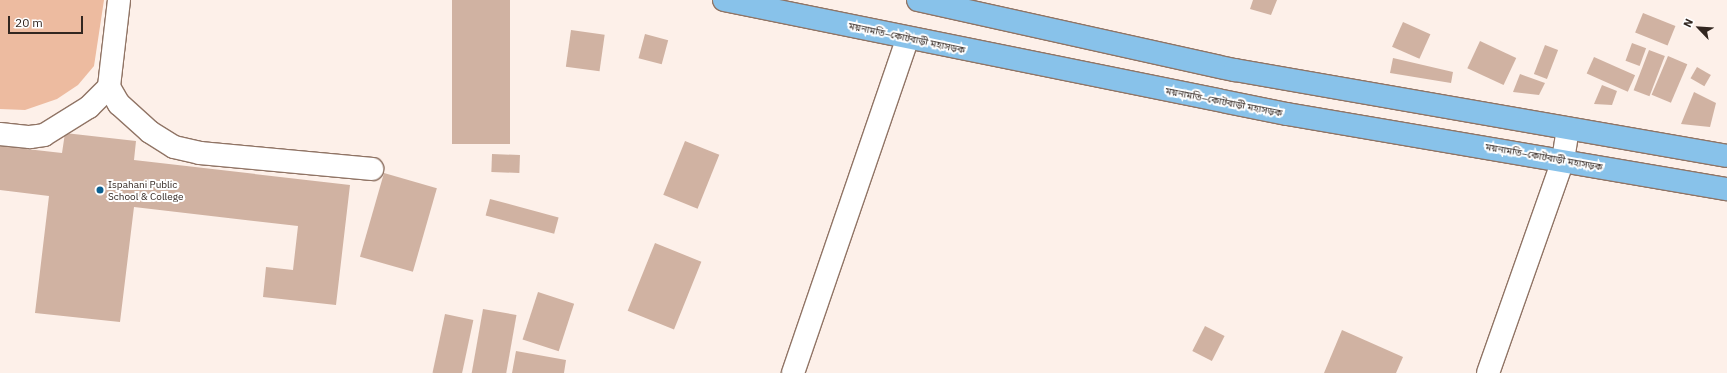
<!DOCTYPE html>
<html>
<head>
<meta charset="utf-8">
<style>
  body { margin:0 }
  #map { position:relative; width:1727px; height:373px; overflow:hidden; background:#fdf0e9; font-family:"IBM Plex Sans","Noto Sans Bengali",sans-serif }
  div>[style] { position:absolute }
  .green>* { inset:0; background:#edbba0 }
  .building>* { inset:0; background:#d0b2a2; transform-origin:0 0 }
  .roads { filter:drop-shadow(1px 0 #907465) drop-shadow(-1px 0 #907465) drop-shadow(0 1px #907465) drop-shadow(0 -1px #907465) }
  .minor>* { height:22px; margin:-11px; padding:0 11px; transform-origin:11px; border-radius:11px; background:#fff }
  .major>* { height:22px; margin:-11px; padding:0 11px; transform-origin:11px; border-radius:11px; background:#88c2ea }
  .dots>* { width:11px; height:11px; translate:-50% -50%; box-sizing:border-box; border:2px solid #fff; border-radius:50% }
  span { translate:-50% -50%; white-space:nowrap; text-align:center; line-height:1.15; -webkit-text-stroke:4px #fff; paint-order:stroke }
  .street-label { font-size:10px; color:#322620 }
  .poi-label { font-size:10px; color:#322620 }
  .left { translate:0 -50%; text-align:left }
  .north { position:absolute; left:1679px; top:8px; width:40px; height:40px; -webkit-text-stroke:3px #fff; paint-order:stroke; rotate:295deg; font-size:11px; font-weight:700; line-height:16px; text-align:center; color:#322620 }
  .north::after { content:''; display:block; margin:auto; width:14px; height:18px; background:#322620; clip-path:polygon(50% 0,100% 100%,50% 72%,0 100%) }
  .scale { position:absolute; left:8px; top:16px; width:75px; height:18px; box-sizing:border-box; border:2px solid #322620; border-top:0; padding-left:5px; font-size:12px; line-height:14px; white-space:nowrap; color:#322620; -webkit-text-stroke:3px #fff; paint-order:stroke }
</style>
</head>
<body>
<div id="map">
  <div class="green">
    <i style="clip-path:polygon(0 0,104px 0,94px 66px,78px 85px,57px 99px,25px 110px,0 109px)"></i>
  </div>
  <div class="building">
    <i style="left:452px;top:0;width:58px;height:144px"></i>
    <i style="clip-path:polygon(1253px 0,1277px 0,1271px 15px,1250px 9px)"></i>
    <i style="left:1643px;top:13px;width:35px;height:21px;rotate:22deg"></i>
    <i style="left:1403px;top:22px;width:30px;height:27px;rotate:24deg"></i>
    <i style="left:571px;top:30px;width:34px;height:37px;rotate:8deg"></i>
    <i style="left:645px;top:34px;width:24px;height:25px;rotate:15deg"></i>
    <i style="left:1480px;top:41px;width:40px;height:30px;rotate:25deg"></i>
    <i style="left:1632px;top:43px;width:15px;height:19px;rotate:20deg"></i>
    <i style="left:1545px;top:45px;width:14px;height:31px;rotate:21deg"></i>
    <i style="left:1649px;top:50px;width:17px;height:43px;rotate:21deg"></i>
    <i style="left:1668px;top:56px;width:21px;height:42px;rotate:23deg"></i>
    <i style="left:1594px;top:57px;width:45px;height:18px;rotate:24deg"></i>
    <i style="clip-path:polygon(1393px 58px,1453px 72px,1451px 83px,1390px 73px)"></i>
    <i style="left:1697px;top:67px;width:16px;height:13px;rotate:30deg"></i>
    <i style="clip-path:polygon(1520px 74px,1545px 83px,1539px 95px,1513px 92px)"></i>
    <i style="clip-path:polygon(1602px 85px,1617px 91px,1612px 105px,1594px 104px)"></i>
    <i style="clip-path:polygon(1694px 92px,1716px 103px,1710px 127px,1681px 124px)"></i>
    <i style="clip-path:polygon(65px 133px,136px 141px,134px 160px,350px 185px,336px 305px,263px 297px,266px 267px,293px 270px,298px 226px,134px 207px,120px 322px,35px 313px,49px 196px,0 190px,0 146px,62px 153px)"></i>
    <i style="left:685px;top:141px;width:37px;height:58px;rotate:22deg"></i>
    <i style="left:492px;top:154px;width:28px;height:18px;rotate:2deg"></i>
    <i style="left:384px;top:173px;width:55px;height:87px;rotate:16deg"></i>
    <i style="left:490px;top:199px;width:71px;height:17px;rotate:15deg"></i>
    <i style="left:655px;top:243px;width:50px;height:73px;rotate:22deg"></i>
    <i style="left:538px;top:292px;width:38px;height:50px;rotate:18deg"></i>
    <i style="left:483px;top:309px;width:34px;height:65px;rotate:10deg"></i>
    <i style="left:445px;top:314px;width:29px;height:60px;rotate:12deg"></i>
    <i style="left:1205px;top:326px;width:22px;height:28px;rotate:27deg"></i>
    <i style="clip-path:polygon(1342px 330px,1403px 357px,1396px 373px,1324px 373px)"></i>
    <i style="clip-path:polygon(516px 351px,566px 360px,564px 373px,512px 373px)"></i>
  </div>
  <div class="roads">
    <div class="minor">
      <i style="left:119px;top:0;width:88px;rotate:96.6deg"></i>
      <i style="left:109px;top:87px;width:20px;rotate:60deg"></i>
      <i style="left:119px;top:104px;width:42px;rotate:42.1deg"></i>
      <i style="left:150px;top:132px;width:28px;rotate:32deg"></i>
      <i style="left:174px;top:147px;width:27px;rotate:13deg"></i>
      <i style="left:200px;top:153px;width:173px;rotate:5.3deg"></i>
      <i style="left:0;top:134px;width:30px;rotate:6deg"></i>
      <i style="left:30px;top:137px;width:14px;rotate:-8deg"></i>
      <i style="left:44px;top:135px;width:53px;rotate:-31.9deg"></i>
      <i style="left:89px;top:107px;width:28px;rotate:-45deg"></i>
      <i style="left:793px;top:373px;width:354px;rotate:-71.1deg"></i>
      <i style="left:1488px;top:373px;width:226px;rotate:-70.6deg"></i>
      <i style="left:1563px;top:160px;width:31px;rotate:-81deg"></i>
    </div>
    <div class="major">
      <i style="left:724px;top:0;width:574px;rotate:11.45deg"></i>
      <i style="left:1287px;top:114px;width:446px;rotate:9.7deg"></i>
      <i style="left:918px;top:0;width:325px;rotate:12.5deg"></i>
      <i style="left:1235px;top:70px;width:499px;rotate:9.9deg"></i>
    </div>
  </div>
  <div class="dots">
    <i style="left:100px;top:190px;background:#0c6192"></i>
  </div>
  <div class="street-label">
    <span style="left:907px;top:38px;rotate:12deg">ময়নামতি–কোটবাড়ী মহাসড়ক</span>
    <span style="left:1224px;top:102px;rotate:11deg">ময়নামতি–কোটবাড়ী মহাসড়ক</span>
    <span style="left:1544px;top:157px;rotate:10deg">ময়নামতি–কোটবাড়ী মহাসড়ক</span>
  </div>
  <div class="poi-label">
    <span class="left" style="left:108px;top:190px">Ispahani Public<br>School &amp; College</span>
  </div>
  <div class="north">N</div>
  <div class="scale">20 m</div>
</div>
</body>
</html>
